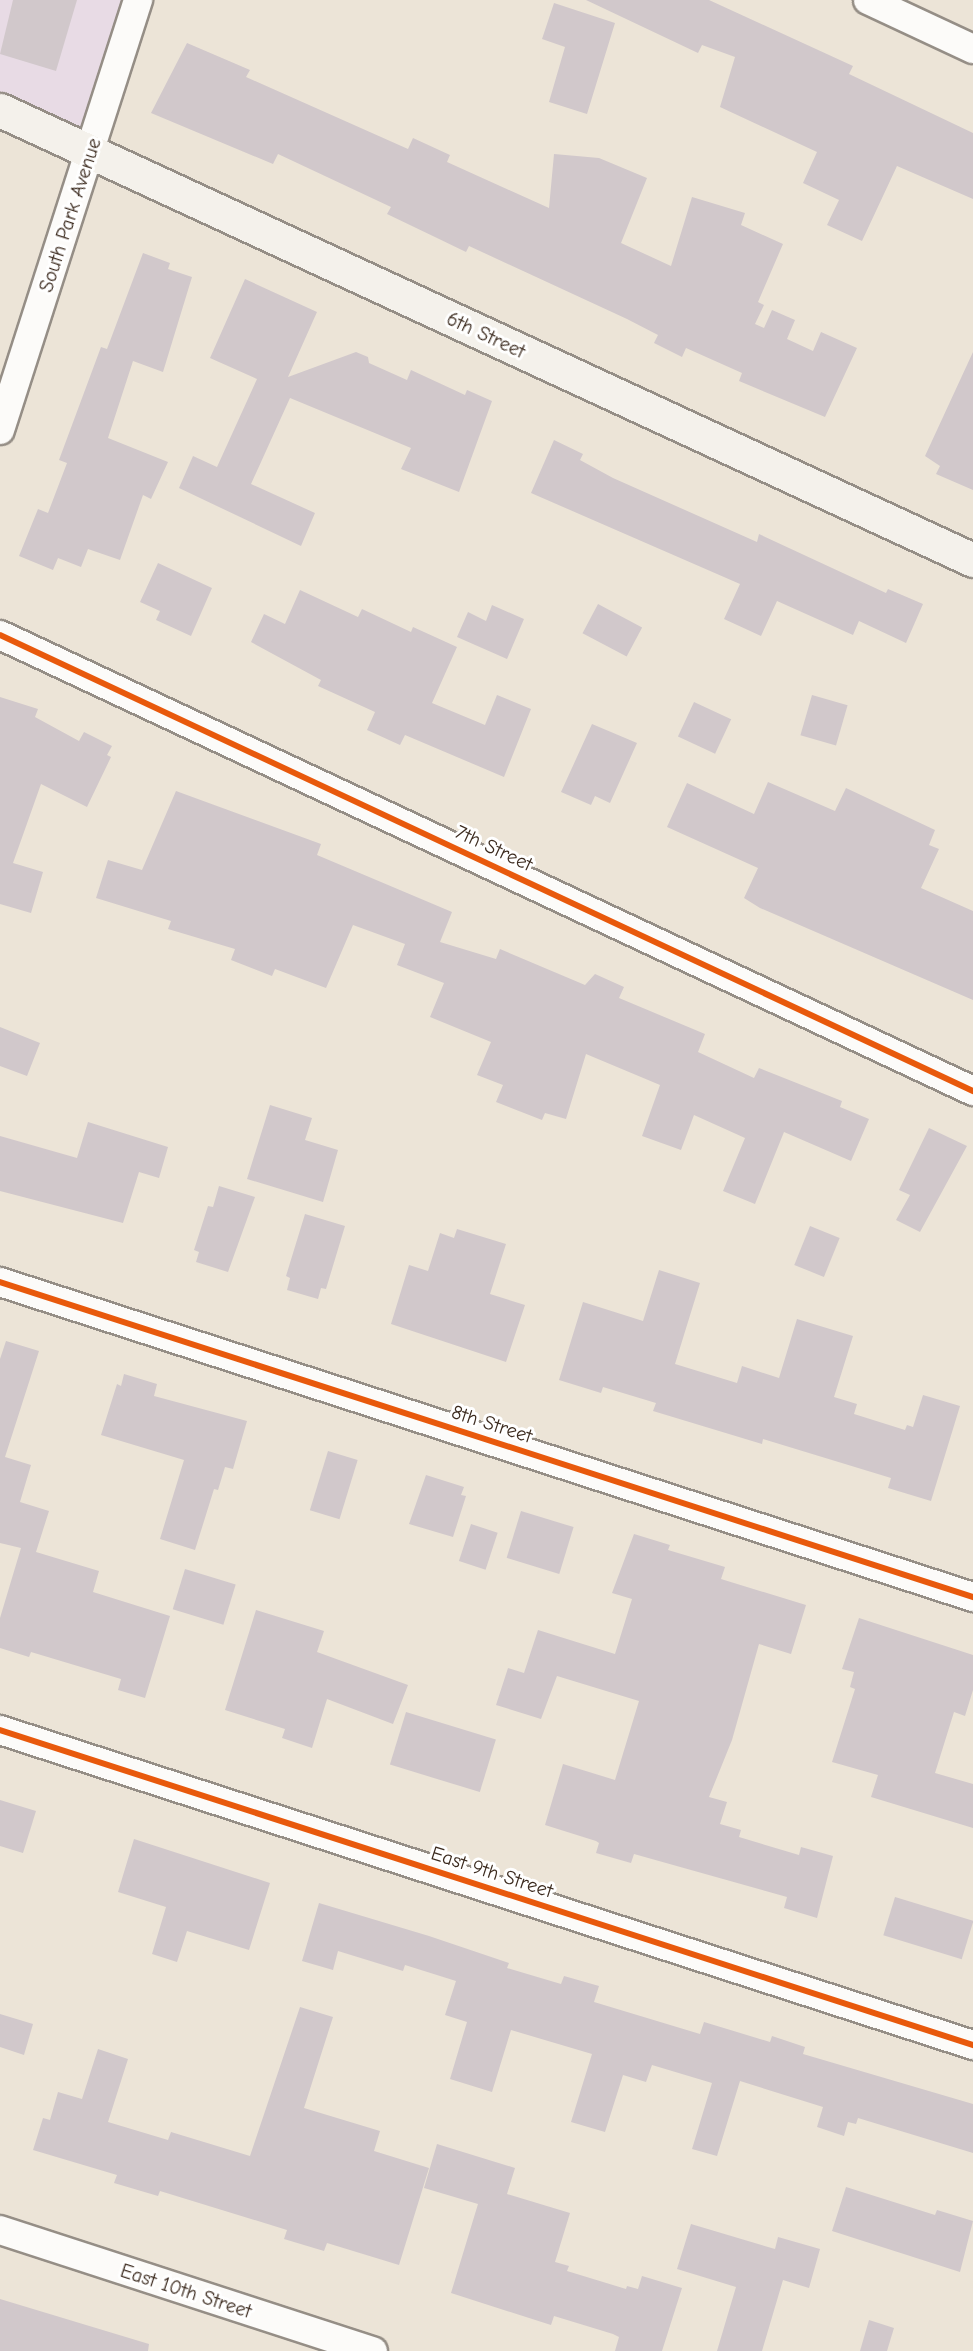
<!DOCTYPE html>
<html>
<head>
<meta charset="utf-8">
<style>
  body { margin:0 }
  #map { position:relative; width:973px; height:2351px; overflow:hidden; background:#ece4d7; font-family:"Comic Neue",sans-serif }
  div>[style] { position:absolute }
  .built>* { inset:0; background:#e8dbe5 }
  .building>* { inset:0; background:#d1c8cb; transform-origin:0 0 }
  .roads { filter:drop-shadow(2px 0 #958e86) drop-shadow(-2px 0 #958e86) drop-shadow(0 2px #958e86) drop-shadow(0 -2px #958e86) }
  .minor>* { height:28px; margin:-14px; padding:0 14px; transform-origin:14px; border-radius:14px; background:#fcfbf9 }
  .secondary>* { height:33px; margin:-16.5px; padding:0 16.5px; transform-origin:16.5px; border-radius:16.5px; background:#f4f1eb }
  .cycleway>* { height:6px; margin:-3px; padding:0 3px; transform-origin:3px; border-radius:3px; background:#e8590c }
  span { translate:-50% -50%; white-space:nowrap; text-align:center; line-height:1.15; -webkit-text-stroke:6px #fff; paint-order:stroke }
  .street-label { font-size:20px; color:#3b2a1e }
</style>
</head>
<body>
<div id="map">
  <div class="built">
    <i style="clip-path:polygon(0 0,138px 0,91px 153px,0 110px)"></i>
  </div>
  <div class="building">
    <i style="clip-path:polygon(13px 0,77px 0,56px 71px,0 54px)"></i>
    <i style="clip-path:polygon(586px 0,709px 0,853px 66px,849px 74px,973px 133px,973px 199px,897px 166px,862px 241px,827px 225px,839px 200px,803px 183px,817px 152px,720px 107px,735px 57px,702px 45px,698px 53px)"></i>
    <i style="clip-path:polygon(554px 3px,615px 23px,587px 114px,549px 102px,565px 47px,542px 39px)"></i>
    <i style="clip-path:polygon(187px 43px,250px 70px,246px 77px,408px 149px,413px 138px,450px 155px,447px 162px,549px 208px,554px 154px,599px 158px,647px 178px,621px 243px,671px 266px,692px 197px,745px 213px,741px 225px,783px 244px,758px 302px,764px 305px,755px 324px,764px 328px,772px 310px,795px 320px,787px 339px,813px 351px,821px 332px,857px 348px,825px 417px,739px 381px,742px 373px,686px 348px,682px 357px,654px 343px,658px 335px,627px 319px,469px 246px,466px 252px,437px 238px,387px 214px,391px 207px,278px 154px,273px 164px,151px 113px)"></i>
    <i style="clip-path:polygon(143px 253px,170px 263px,168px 269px,192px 277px,163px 372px,133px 361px,108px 438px,168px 462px,151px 499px,143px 495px,120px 560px,88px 549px,81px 567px,58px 558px,53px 570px,19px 556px,38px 509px,48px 513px,67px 463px,59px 460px,101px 347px,107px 349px)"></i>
    <i style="clip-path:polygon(245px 279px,317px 312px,288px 377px,356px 352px,368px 357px,369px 363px,407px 380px,411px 370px,465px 395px,467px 390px,492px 401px,459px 492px,401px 469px,411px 448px,290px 398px,251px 484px,315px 513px,301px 546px,179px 488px,193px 456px,217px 467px,257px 379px,210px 358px)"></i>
    <i style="clip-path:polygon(973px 352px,973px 490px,936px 474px,940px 466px,925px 456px)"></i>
    <i style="clip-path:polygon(554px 440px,583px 454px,580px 460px,613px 478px,757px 542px,759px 534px,886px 593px,888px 589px,923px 604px,906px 643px,859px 621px,853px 635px,777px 601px,761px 636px,724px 619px,740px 584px,531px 493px)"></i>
    <i style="clip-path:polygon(158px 563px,212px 588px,191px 636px,156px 620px,160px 611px,140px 602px)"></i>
    <i style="clip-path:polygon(300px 590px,358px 617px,362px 609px,411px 632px,413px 627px,457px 647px,432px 703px,485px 725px,497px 695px,531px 709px,504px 777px,405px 735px,400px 745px,367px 730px,375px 712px,318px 686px,321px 680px,251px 642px,264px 614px,285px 624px)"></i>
    <i style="left:598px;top:604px;width:50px;height:33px;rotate:28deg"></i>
    <i style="clip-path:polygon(492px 605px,524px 619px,507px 659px,457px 637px,468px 612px,486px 621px)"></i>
    <i style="left:812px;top:695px;width:37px;height:42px;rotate:16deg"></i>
    <i style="clip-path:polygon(0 697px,38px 709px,35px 717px,79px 741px,84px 732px,112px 746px,107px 755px,111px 757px,87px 807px,41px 784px,13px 863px,43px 872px,31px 913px,0 904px)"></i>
    <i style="left:694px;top:702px;width:41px;height:38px;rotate:25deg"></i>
    <i style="clip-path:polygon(592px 724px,637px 743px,610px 803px,595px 796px,591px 805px,561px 792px)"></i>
    <i style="clip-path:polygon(768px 782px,835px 811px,846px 788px,935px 830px,929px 845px,939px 849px,921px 888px,973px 911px,973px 1000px,760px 908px,744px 898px,758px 868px,667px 827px,687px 783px,754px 814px)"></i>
    <i style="clip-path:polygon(176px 791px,321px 844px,317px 855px,452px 912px,440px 942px,496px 959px,500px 949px,585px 985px,595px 974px,624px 987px,619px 998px,705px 1034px,698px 1052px,754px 1078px,759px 1068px,842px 1101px,840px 1107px,869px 1119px,851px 1161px,784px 1132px,755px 1204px,723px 1191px,745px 1138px,694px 1115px,681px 1150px,642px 1136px,660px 1085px,586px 1054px,566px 1119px,545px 1113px,542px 1120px,496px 1102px,503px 1085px,477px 1075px,491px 1042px,430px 1017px,444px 983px,397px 965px,405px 944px,353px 925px,326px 988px,275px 969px,272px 976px,231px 960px,235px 949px,168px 929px,171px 921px,96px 898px,108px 860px,142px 870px)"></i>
    <i style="clip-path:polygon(0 1027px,40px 1043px,27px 1076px,0 1066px)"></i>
    <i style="clip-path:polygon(270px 1105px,312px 1118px,305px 1140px,338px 1150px,323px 1202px,247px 1179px)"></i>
    <i style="clip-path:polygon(88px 1122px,168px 1147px,159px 1178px,139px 1172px,123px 1223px,0 1191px,0 1136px,77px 1158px)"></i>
    <i style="clip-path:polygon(929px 1128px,967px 1146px,920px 1232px,896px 1220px,910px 1195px,899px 1190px)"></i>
    <i style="clip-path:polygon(219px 1186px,255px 1197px,228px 1272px,196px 1262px,199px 1252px,194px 1250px,208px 1206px,213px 1207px)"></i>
    <i style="clip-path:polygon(305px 1214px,345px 1226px,326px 1289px,321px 1288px,318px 1299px,287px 1290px,290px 1278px,286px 1276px)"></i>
    <i style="left:810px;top:1226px;width:32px;height:42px;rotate:22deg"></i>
    <i style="clip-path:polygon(457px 1229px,506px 1244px,490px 1294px,525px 1305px,506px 1362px,391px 1324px,409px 1265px,428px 1271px,440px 1233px,454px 1238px)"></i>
    <i style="clip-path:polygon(659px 1270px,700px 1283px,675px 1364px,737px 1383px,742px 1366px,779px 1378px,797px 1319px,853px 1336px,834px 1397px,857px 1404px,854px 1414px,905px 1430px,907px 1425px,913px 1427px,923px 1395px,960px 1406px,931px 1501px,888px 1488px,891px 1478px,763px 1439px,762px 1444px,653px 1411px,656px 1403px,603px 1387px,601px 1393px,559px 1380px,583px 1302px,643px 1321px)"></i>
    <i style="clip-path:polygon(6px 1341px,39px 1351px,5px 1457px,31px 1465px,20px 1502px,49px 1511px,36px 1552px,99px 1571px,93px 1592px,170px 1616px,145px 1698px,118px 1690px,121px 1679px,31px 1652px,29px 1657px,0 1648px,0 1618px,21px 1548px,0 1543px,0 1359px)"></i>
    <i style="clip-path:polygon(124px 1374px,157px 1384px,154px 1396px,247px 1421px,233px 1469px,225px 1467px,218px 1490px,214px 1489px,195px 1550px,160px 1539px,184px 1460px,101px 1435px,117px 1384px,121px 1386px)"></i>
    <i style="left:328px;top:1451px;width:31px;height:62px;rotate:17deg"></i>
    <i style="clip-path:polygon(426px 1475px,464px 1487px,461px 1495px,466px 1496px,453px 1537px,409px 1524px)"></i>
    <i style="left:521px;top:1511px;width:55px;height:49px;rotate:17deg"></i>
    <i style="left:471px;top:1524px;width:28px;height:39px;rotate:18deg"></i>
    <i style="clip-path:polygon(634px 1534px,670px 1545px,668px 1550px,725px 1567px,721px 1579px,806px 1605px,791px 1654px,759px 1644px,732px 1740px,709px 1797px,727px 1802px,720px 1824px,741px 1830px,739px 1837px,799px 1855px,801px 1847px,833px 1856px,817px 1918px,784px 1908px,787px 1897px,634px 1854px,631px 1863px,596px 1853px,599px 1843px,596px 1841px,545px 1825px,563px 1764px,615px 1780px,639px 1701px,557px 1676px,541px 1719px,496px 1705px,508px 1668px,524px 1673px,538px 1630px,615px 1654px,632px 1599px,612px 1593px)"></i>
    <i style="left:185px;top:1569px;width:53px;height:42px;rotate:17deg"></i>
    <i style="clip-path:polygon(256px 1610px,324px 1631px,317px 1652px,408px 1685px,393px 1724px,327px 1699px,312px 1748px,282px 1738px,285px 1729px,225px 1710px)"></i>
    <i style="clip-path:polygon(859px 1618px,973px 1655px,973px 1690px,965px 1716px,954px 1712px,935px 1773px,973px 1784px,973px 1828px,871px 1797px,878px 1775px,832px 1762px,855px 1689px,850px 1687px,854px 1672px,842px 1669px)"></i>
    <i style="left:406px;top:1712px;width:94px;height:55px;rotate:17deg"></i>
    <i style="clip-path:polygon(0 1800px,36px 1811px,23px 1853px,0 1846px)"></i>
    <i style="clip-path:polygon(134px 1839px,270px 1883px,249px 1950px,187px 1931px,177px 1962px,152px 1954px,166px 1907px,118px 1892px)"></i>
    <i style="left:895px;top:1897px;width:82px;height:40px;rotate:17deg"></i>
    <i style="clip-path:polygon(319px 1903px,429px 1936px,509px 1963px,507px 1968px,561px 1984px,564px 1976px,599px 1986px,594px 2002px,700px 2034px,704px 2022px,770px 2042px,772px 2036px,805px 2047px,803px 2054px,973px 2104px,973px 2153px,858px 2118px,856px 2124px,848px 2122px,844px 2136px,817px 2127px,823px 2107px,740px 2081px,717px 2156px,692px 2149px,712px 2083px,652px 2065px,646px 2082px,623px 2075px,605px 2132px,571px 2122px,592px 2054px,511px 2030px,492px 2092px,450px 2079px,467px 2022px,445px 2015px,456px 1981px,405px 1965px,403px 1971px,338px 1951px,333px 1970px,302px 1961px)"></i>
    <i style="clip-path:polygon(300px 2007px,333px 2017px,304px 2108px,380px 2131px,374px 2151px,429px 2168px,399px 2265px,327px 2243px,324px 2251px,284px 2239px,287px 2230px,160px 2191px,158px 2196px,114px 2183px,117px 2175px,33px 2150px,43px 2118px,50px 2120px,58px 2092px,82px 2099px,98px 2049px,128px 2059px,108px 2122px,168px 2140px,171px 2132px,250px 2156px)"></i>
    <i style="clip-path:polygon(0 2014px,33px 2024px,24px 2055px,0 2047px)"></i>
    <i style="clip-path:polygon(437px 2144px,515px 2168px,507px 2194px,570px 2213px,555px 2262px,569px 2266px,567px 2271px,626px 2289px,627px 2286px,638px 2289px,642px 2276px,682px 2288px,662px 2351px,615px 2351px,619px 2337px,613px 2334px,554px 2316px,551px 2325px,451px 2293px,478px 2204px,424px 2188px)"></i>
    <i style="clip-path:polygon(846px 2187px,935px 2215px,937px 2210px,973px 2221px,960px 2272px,832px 2231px)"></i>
    <i style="clip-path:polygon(691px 2224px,775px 2249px,778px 2237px,820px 2249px,809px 2288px,783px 2280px,762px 2351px,717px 2351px,736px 2287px,677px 2269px)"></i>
    <i style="clip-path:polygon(0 2299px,149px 2344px,148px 2351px,0 2351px)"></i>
    <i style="clip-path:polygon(869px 2320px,894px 2328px,887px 2351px,860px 2351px)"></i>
  </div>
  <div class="roads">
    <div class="minor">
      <i style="left:868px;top:0;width:116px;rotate:25deg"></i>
      <i style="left:0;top:430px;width:452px;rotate:-72.2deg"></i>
      <i style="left:0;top:635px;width:1075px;rotate:25.11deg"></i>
      <i style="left:0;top:1282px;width:1023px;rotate:17.94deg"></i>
      <i style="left:0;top:1730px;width:1023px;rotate:17.94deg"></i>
      <i style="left:0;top:2230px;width:392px;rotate:18deg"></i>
    </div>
    <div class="secondary">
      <i style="left:0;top:110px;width:1072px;rotate:24.82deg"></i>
    </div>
  </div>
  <div class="cycleway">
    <i style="left:0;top:635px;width:1075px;rotate:25.11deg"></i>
    <i style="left:0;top:1282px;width:1023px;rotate:17.94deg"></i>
    <i style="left:0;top:1730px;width:1023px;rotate:17.94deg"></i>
  </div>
  <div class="street-label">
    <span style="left:70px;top:215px;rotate:-72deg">South Park Avenue</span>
    <span style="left:486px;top:335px;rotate:25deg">6th Street</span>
    <span style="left:494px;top:848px;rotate:25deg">7th Street</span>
    <span style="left:492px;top:1424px;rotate:18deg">8th Street</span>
    <span style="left:492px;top:1872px;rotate:18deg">East 9th Street</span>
    <span style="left:186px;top:2291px;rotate:18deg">East 10th Street</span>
  </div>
</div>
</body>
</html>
